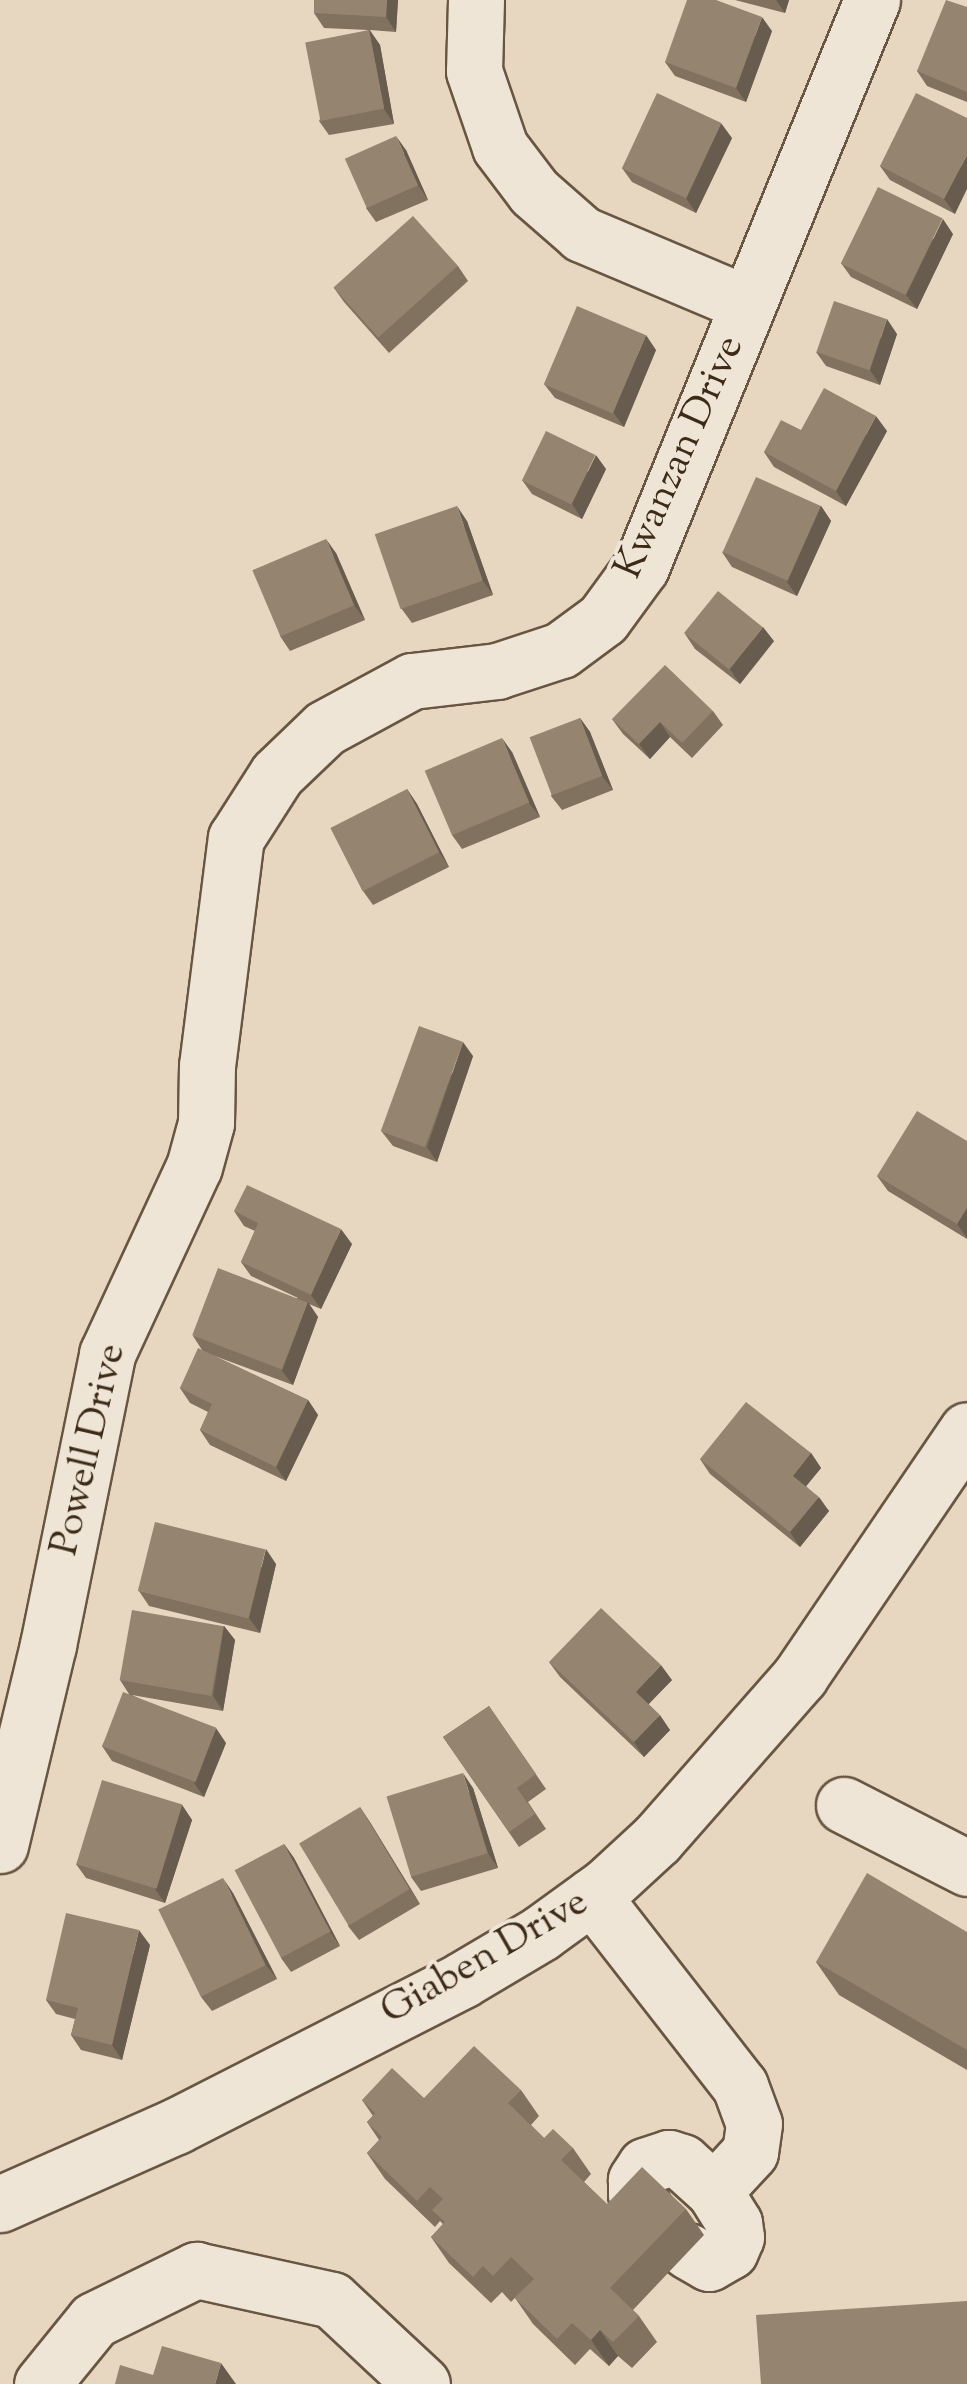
<!DOCTYPE html>
<html>
<head>
<meta charset="utf-8">
<style>
  body { margin:0 }
  #map { position:relative; width:967px; height:2384px; overflow:hidden; background:#e7d7c0; font-family:"Sorts Mill Goudy",serif }
  div>[style] { position:absolute }
  .roads { filter:drop-shadow(2px 0 #685642) drop-shadow(-2px 0 #685642) drop-shadow(0 2px #685642) drop-shadow(0 -2px #685642) }
  .minor>* { height:55px; margin:-27.5px; padding:0 27.5px; transform-origin:27.5px; border-radius:27.5px; background:#efe5d6 }
  .wall>* { inset:0; background:#80725f }
  .shaded-wall>* { inset:0; background:#685c4e }
  .building>* { inset:0; background:#95846f; transform-origin:0 0 }
  span { translate:-50% -50%; white-space:nowrap; text-align:center; line-height:1.15; -webkit-text-stroke:8px #efe5d6; paint-order:stroke }
  .street-label { font-size:40px; color:#3d2b18 }
</style>
</head>
<body>
<div id="map">
  <div class="roads">
    <div class="minor">
      <i style="left:476px;top:0;width:71px;rotate:91.6deg"></i>
      <i style="left:474px;top:71px;width:80px;rotate:71.1deg"></i>
      <i style="left:500px;top:147px;width:56px;rotate:52.9deg"></i>
      <i style="left:534px;top:192px;width:64px;rotate:41.2deg"></i>
      <i style="left:582px;top:234px;width:180px;rotate:22.9deg"></i>
      <i style="left:844px;top:1805px;width:138px;rotate:27.1deg"></i>
      <i style="left:0;top:1845px;width:206px;rotate:-76.5deg"></i>
      <i style="left:48px;top:1645px;width:297px;rotate:-78.5deg"></i>
      <i style="left:107px;top:1354px;width:206px;rotate:-65.1deg"></i>
      <i style="left:194px;top:1167px;width:46px;rotate:-74.7deg"></i>
      <i style="left:206px;top:1123px;width:57px;rotate:-89deg"></i>
      <i style="left:207px;top:1066px;width:230px;rotate:-82.8deg"></i>
      <i style="left:236px;top:838px;width:76px;rotate:-57.4deg"></i>
      <i style="left:277px;top:774px;width:66px;rotate:-43.8deg"></i>
      <i style="left:325px;top:728px;width:99px;rotate:-28.4deg"></i>
      <i style="left:412px;top:681px;width:86px;rotate:-6.7deg"></i>
      <i style="left:497px;top:671px;width:67px;rotate:-18.2deg"></i>
      <i style="left:561px;top:650px;width:52px;rotate:-36.4deg"></i>
      <i style="left:603px;top:619px;width:64px;rotate:-53.8deg"></i>
      <i style="left:641px;top:567px;width:612px;rotate:-67.83deg"></i>
      <i style="left:592px;top:1896px;width:241px;rotate:52.1deg"></i>
      <i style="left:740px;top:2086px;width:40px;rotate:69.8deg"></i>
      <i style="left:754px;top:2124px;width:28px;rotate:98deg"></i>
      <i style="left:750px;top:2152px;width:53px;rotate:132.7deg"></i>
      <i style="left:714px;top:2191px;width:43px;rotate:-137.8deg"></i>
      <i style="left:682px;top:2162px;width:14px;rotate:-163deg"></i>
      <i style="left:669px;top:2158px;width:25px;rotate:162deg"></i>
      <i style="left:645px;top:2166px;width:17px;rotate:123deg"></i>
      <i style="left:636px;top:2180px;width:14px;rotate:90deg"></i>
      <i style="left:636px;top:2194px;width:18px;rotate:61deg"></i>
      <i style="left:0;top:2204px;width:193px;rotate:-23.9deg"></i>
      <i style="left:176px;top:2126px;width:321px;rotate:-27deg"></i>
      <i style="left:462px;top:1980px;width:92px;rotate:-30.7deg"></i>
      <i style="left:541px;top:1933px;width:80px;rotate:-35.9deg"></i>
      <i style="left:606px;top:1886px;width:69px;rotate:-42.7deg"></i>
      <i style="left:657px;top:1839px;width:217px;rotate:-48.7deg"></i>
      <i style="left:800px;top:1676px;width:297px;rotate:-55.8deg"></i>
      <i style="left:688px;top:2251px;width:24px;rotate:30deg"></i>
      <i style="left:709px;top:2263px;width:24px;rotate:-30deg"></i>
      <i style="left:730px;top:2251px;width:15px;rotate:-67deg"></i>
      <i style="left:736px;top:2237px;width:14px;rotate:-98deg"></i>
      <i style="left:734px;top:2223px;width:38px;rotate:-122deg"></i>
      <i style="left:42px;top:2384px;width:82px;rotate:-50.9deg"></i>
      <i style="left:94px;top:2320px;width:114px;rotate:-26.1deg"></i>
      <i style="left:196px;top:2270px;width:139px;rotate:12.4deg"></i>
      <i style="left:332px;top:2300px;width:123px;rotate:43deg"></i>
    </div>
  </div>
  <div class="wall">
    <i style="clip-path:polygon(398px 0,396px 32px,370px 30px,380px 45px,394px 124px,329px 135px,319px 121px,368px 30px,324px 28px,314px 13px)"></i>
    <i style="clip-path:polygon(735px 0,789px 0,785px 13px)"></i>
    <i style="clip-path:polygon(967px 7px,967px 102px,927px 86px,917px 71px)"></i>
    <i style="clip-path:polygon(772px 31px,746px 102px,675px 76px,665px 62px)"></i>
    <i style="clip-path:polygon(967px 118px,955px 214px,890px 180px,880px 166px)"></i>
    <i style="clip-path:polygon(732px 138px,696px 213px,632px 182px,622px 168px)"></i>
    <i style="clip-path:polygon(406px 150px,428px 200px,376px 222px,366px 208px)"></i>
    <i style="clip-path:polygon(953px 234px,917px 309px,851px 277px,841px 263px)"></i>
    <i style="clip-path:polygon(458px 266px,468px 281px,389px 353px,344px 302px,334px 288px)"></i>
    <i style="clip-path:polygon(897px 334px,880px 385px,826px 366px,816px 352px)"></i>
    <i style="clip-path:polygon(656px 350px,624px 427px,555px 398px,544px 384px)"></i>
    <i style="clip-path:polygon(887px 431px,846px 506px,774px 467px,764px 452px)"></i>
    <i style="clip-path:polygon(606px 469px,582px 519px,532px 494px,522px 480px)"></i>
    <i style="clip-path:polygon(821px 506px,831px 521px,797px 596px,732px 567px,722px 552px)"></i>
    <i style="clip-path:polygon(467px 521px,493px 595px,412px 623px,401px 608px)"></i>
    <i style="clip-path:polygon(336px 553px,365px 620px,290px 651px,280px 636px)"></i>
    <i style="clip-path:polygon(685px 634px,774px 641px,740px 684px,695px 649px)"></i>
    <i style="clip-path:polygon(713px 711px,723px 725px,692px 758px,670px 737px,650px 759px,623px 734px,612px 719px)"></i>
    <i style="clip-path:polygon(580px 718px,590px 732px,613px 790px,562px 810px,551px 796px)"></i>
    <i style="clip-path:polygon(512px 752px,540px 817px,462px 849px,452px 835px)"></i>
    <i style="clip-path:polygon(407px 789px,417px 804px,449px 867px,373px 905px,363px 891px)"></i>
    <i style="clip-path:polygon(473px 1056px,437px 1162px,393px 1146px,382px 1132px)"></i>
    <i style="clip-path:polygon(967px 1141px,967px 1239px,888px 1191px,877px 1176px)"></i>
    <i style="clip-path:polygon(234px 1211px,352px 1244px,321px 1309px,309px 1304px,318px 1317px,293px 1385px,212px 1355px,308px 1400px,318px 1415px,286px 1481px,210px 1445px,200px 1430px,208px 1412px,190px 1403px,180px 1388px,202px 1350px,193px 1336px,298px 1298px,251px 1276px,241px 1262px,255px 1231px,244px 1226px)"></i>
    <i style="clip-path:polygon(811px 1453px,821px 1468px,806px 1486px,829px 1511px,800px 1547px,710px 1474px,700px 1459px)"></i>
    <i style="clip-path:polygon(276px 1564px,260px 1633px,149px 1606px,139px 1591px)"></i>
    <i style="clip-path:polygon(224px 1626px,235px 1640px,223px 1711px,132px 1695px,226px 1743px,204px 1797px,112px 1761px,102px 1746px,129px 1694px,120px 1680px)"></i>
    <i style="clip-path:polygon(549px 1662px,672px 1680px,648px 1704px,670px 1730px,644px 1757px,560px 1677px)"></i>
    <i style="clip-path:polygon(489px 1706px,546px 1789px,528px 1802px,546px 1829px,519px 1847px,443px 1737px)"></i>
    <i style="clip-path:polygon(473px 1788px,498px 1868px,421px 1891px,411px 1877px)"></i>
    <i style="clip-path:polygon(182px 1805px,192px 1820px,165px 1903px,86px 1878px,76px 1864px)"></i>
    <i style="clip-path:polygon(360px 1807px,420px 1904px,359px 1940px,348px 1926px)"></i>
    <i style="clip-path:polygon(284px 1844px,294px 1858px,340px 1946px,291px 1972px,281px 1958px)"></i>
    <i style="clip-path:polygon(233px 1893px,277px 1979px,212px 2011px,201px 1997px)"></i>
    <i style="clip-path:polygon(967px 1932px,967px 2070px,839px 1995px,816px 1962px)"></i>
    <i style="clip-path:polygon(150px 1945px,122px 2060px,81px 2050px,71px 2035px,75px 2019px,56px 2014px,46px 2000px)"></i>
    <i style="clip-path:polygon(521px 2090px,539px 2116px,531px 2125px,544px 2138px,573px 2148px,591px 2174px,584px 2182px,607px 2204px,686px 2209px,704px 2235px,633px 2310px,639px 2316px,657px 2342px,632px 2368px,618px 2356px,609px 2366px,590px 2349px,575px 2365px,533px 2324px,515px 2298px,526px 2286px,511px 2302px,502px 2292px,491px 2303px,449px 2263px,431px 2237px,443px 2224px,440px 2221px,435px 2227px,385px 2179px,367px 2153px,379px 2140px,367px 2122px,373px 2116px,362px 2100px,424px 2098px)"></i>
  </div>
  <div class="shaded-wall">
    <i style="clip-path:polygon(387px 0,398px 0,396px 32px,386px 17px)"></i>
    <i style="clip-path:polygon(776px 0,789px 0,785px 13px)"></i>
    <i style="clip-path:polygon(762px 17px,772px 31px,746px 102px,736px 88px)"></i>
    <i style="clip-path:polygon(369px 30px,380px 45px,394px 124px,384px 109px)"></i>
    <i style="clip-path:polygon(721px 123px,732px 138px,696px 213px,686px 198px)"></i>
    <i style="clip-path:polygon(396px 136px,406px 150px,428px 200px,418px 185px)"></i>
    <i style="clip-path:polygon(967px 155px,967px 189px,955px 214px,944px 199px)"></i>
    <i style="clip-path:polygon(943px 219px,953px 234px,917px 309px,906px 295px)"></i>
    <i style="clip-path:polygon(887px 319px,897px 334px,880px 385px,870px 370px)"></i>
    <i style="clip-path:polygon(646px 335px,656px 350px,624px 427px,613px 412px)"></i>
    <i style="clip-path:polygon(876px 416px,887px 431px,846px 506px,836px 491px)"></i>
    <i style="clip-path:polygon(596px 455px,606px 469px,582px 519px,572px 504px)"></i>
    <i style="clip-path:polygon(457px 506px,467px 521px,493px 595px,483px 581px)"></i>
    <i style="clip-path:polygon(821px 506px,831px 521px,797px 596px,787px 582px)"></i>
    <i style="clip-path:polygon(326px 539px,336px 553px,365px 620px,354px 605px)"></i>
    <i style="clip-path:polygon(763px 627px,774px 641px,740px 684px,730px 669px)"></i>
    <i style="clip-path:polygon(580px 718px,590px 732px,613px 790px,602px 776px)"></i>
    <i style="clip-path:polygon(660px 722px,670px 737px,650px 759px,639px 744px)"></i>
    <i style="clip-path:polygon(502px 738px,512px 752px,540px 817px,529px 803px)"></i>
    <i style="clip-path:polygon(407px 789px,417px 804px,449px 867px,439px 852px)"></i>
    <i style="clip-path:polygon(463px 1042px,473px 1056px,437px 1162px,427px 1147px)"></i>
    <i style="clip-path:polygon(967px 1208px,967px 1238px,957px 1224px)"></i>
    <i style="clip-path:polygon(341px 1229px,352px 1244px,321px 1309px,311px 1295px)"></i>
    <i style="clip-path:polygon(308px 1302px,318px 1317px,293px 1385px,282px 1371px)"></i>
    <i style="clip-path:polygon(308px 1400px,318px 1415px,286px 1481px,276px 1467px)"></i>
    <i style="clip-path:polygon(811px 1453px,821px 1468px,803px 1490px,793px 1476px)"></i>
    <i style="clip-path:polygon(819px 1497px,829px 1511px,800px 1547px,790px 1532px)"></i>
    <i style="clip-path:polygon(266px 1549px,276px 1564px,260px 1633px,249px 1618px)"></i>
    <i style="clip-path:polygon(224px 1626px,235px 1640px,223px 1711px,213px 1696px)"></i>
    <i style="clip-path:polygon(661px 1665px,672px 1680px,646px 1707px,636px 1692px)"></i>
    <i style="clip-path:polygon(660px 1715px,670px 1730px,644px 1757px,634px 1742px)"></i>
    <i style="clip-path:polygon(216px 1728px,226px 1743px,204px 1797px,194px 1783px)"></i>
    <i style="clip-path:polygon(463px 1773px,473px 1788px,498px 1868px,488px 1853px)"></i>
    <i style="clip-path:polygon(182px 1805px,192px 1820px,165px 1903px,155px 1889px)"></i>
    <i style="clip-path:polygon(360px 1807px,370px 1822px,420px 1904px,410px 1889px)"></i>
    <i style="clip-path:polygon(284px 1844px,294px 1858px,340px 1946px,330px 1932px)"></i>
    <i style="clip-path:polygon(223px 1878px,233px 1893px,277px 1979px,266px 1965px)"></i>
    <i style="clip-path:polygon(139px 1930px,150px 1945px,122px 2060px,112px 2045px)"></i>
    <i style="clip-path:polygon(600px 2330px,618px 2356px,609px 2366px,591px 2340px)"></i>
    <i style="clip-path:polygon(221px 2363px,236px 2384px,215px 2384px)"></i>
  </div>
  <div class="building">
    <i style="clip-path:polygon(314px 0,387px 0,386px 17px,314px 13px)"></i>
    <i style="clip-path:polygon(687px 0,716px 0,762px 17px,736px 88px,665px 62px)"></i>
    <i style="clip-path:polygon(946px 0,967px 7px,967px 92px,917px 71px)"></i>
    <i style="left:369px;top:30px;width:80px;height:65px;rotate:79deg"></i>
    <i style="left:657px;top:93px;width:71px;height:83px;rotate:25deg"></i>
    <i style="clip-path:polygon(916px 93px,967px 118px,967px 155px,944px 199px,880px 166px)"></i>
    <i style="left:396px;top:136px;width:54px;height:56px;rotate:66deg"></i>
    <i style="left:878px;top:187px;width:72px;height:85px;rotate:26deg"></i>
    <i style="left:413px;top:216px;width:67px;height:107px;rotate:48deg"></i>
    <i style="left:834px;top:301px;width:56px;height:54px;rotate:19deg"></i>
    <i style="left:577px;top:306px;width:75px;height:85px;rotate:23deg"></i>
    <i style="clip-path:polygon(824px 388px,876px 416px,836px 491px,764px 452px,781px 420px,801px 430px)"></i>
    <i style="left:546px;top:431px;width:55px;height:55px;rotate:26deg"></i>
    <i style="left:756px;top:477px;width:71px;height:82px;rotate:24deg"></i>
    <i style="left:457px;top:506px;width:79px;height:87px;rotate:71deg"></i>
    <i style="left:326px;top:539px;width:72px;height:80px;rotate:67deg"></i>
    <i style="left:718px;top:591px;width:58px;height:54px;rotate:39deg"></i>
    <i style="clip-path:polygon(665px 665px,713px 711px,682px 743px,660px 722px,639px 744px,612px 719px)"></i>
    <i style="left:580px;top:718px;width:62px;height:54px;rotate:69deg"></i>
    <i style="left:502px;top:738px;width:70px;height:84px;rotate:67deg"></i>
    <i style="left:407px;top:789px;width:71px;height:86px;rotate:63deg"></i>
    <i style="left:419px;top:1026px;width:47px;height:112px;rotate:20deg"></i>
    <i style="clip-path:polygon(917px 1111px,967px 1141px,967px 1208px,957px 1224px,877px 1176px)"></i>
    <i style="clip-path:polygon(247px 1185px,341px 1229px,311px 1295px,241px 1262px,258px 1223px,234px 1211px)"></i>
    <i style="left:218px;top:1268px;width:96px;height:72px;rotate:21deg"></i>
    <i style="clip-path:polygon(198px 1348px,308px 1400px,276px 1467px,200px 1430px,212px 1404px,180px 1388px)"></i>
    <i style="clip-path:polygon(746px 1402px,811px 1453px,793px 1476px,819px 1497px,790px 1532px,700px 1459px)"></i>
    <i style="left:155px;top:1522px;width:114px;height:71px;rotate:14deg"></i>
    <i style="clip-path:polygon(601px 1608px,661px 1665px,636px 1692px,660px 1715px,634px 1742px,549px 1662px)"></i>
    <i style="left:132px;top:1610px;width:93px;height:71px;rotate:10deg"></i>
    <i style="left:123px;top:1692px;width:100px;height:58px;rotate:21deg"></i>
    <i style="clip-path:polygon(489px 1706px,536px 1774px,517px 1788px,535px 1814px,509px 1832px,443px 1737px)"></i>
    <i style="left:463px;top:1773px;width:84px;height:80px;rotate:73deg"></i>
    <i style="left:102px;top:1780px;width:84px;height:88px;rotate:17deg"></i>
    <i style="left:360px;top:1807px;width:96px;height:71px;rotate:59deg"></i>
    <i style="left:284px;top:1844px;width:99px;height:56px;rotate:62deg"></i>
    <i style="clip-path:polygon(867px 1873px,967px 1932px,967px 2050px,816px 1962px)"></i>
    <i style="left:223px;top:1878px;width:97px;height:72px;rotate:64deg"></i>
    <i style="clip-path:polygon(66px 1913px,139px 1930px,112px 2045px,71px 2035px,78px 2008px,46px 2000px)"></i>
    <i style="clip-path:polygon(474px 2046px,521px 2090px,508px 2103px,544px 2138px,553px 2129px,573px 2148px,561px 2160px,607px 2204px,642px 2167px,686px 2209px,610px 2288px,639px 2316px,613px 2342px,600px 2330px,591px 2340px,572px 2323px,557px 2339px,515px 2298px,534px 2279px,511px 2257px,493px 2276px,483px 2266px,473px 2277px,431px 2237px,445px 2222px,432px 2210px,443px 2199px,430px 2187px,417px 2201px,367px 2153px,382px 2137px,367px 2122px,375px 2113px,362px 2100px,392px 2068px,424px 2098px)"></i>
    <i style="clip-path:polygon(967px 2301px,967px 2384px,761px 2384px,756px 2315px)"></i>
    <i style="clip-path:polygon(162px 2346px,221px 2363px,215px 2384px,115px 2384px,120px 2365px,153px 2375px)"></i>
  </div>
  <div class="street-label">
    <span style="left:681px;top:458px;rotate:-66deg">Kwanzan Drive</span>
    <span style="left:90px;top:1450px;rotate:-77deg">Powell Drive</span>
    <span style="left:485px;top:1958px;rotate:-30deg">Giaben Drive</span>
  </div>
</div>
</body>
</html>
